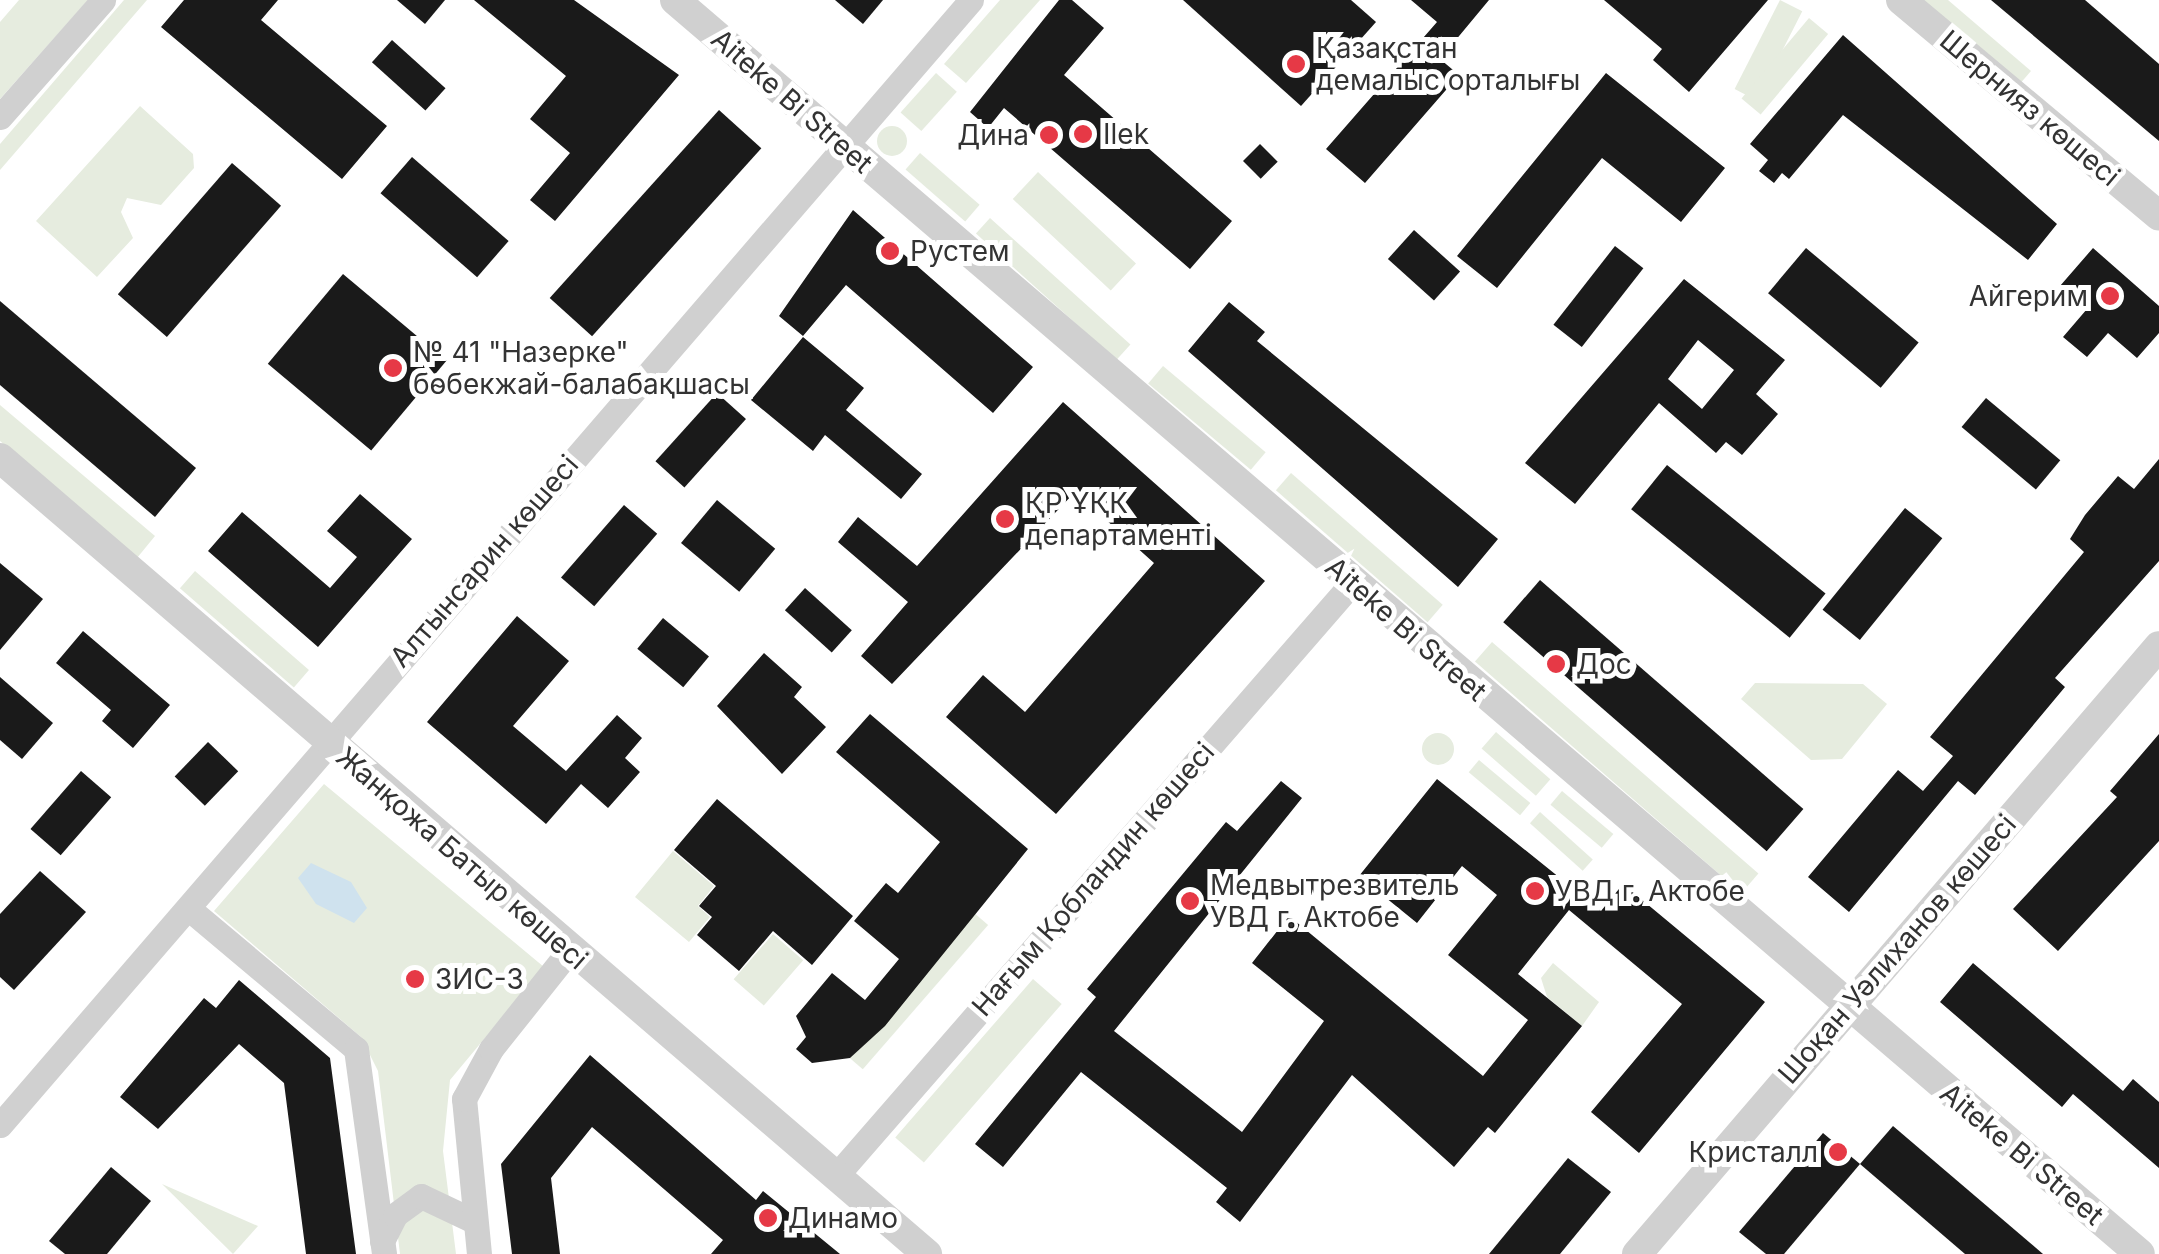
<!DOCTYPE html>
<html>
<head>
<meta charset="utf-8">
<style>
  body { margin:0 }
  #map { position:relative; width:2159px; height:1254px; overflow:hidden; background:#fff; font-family:Inter,sans-serif }
  div>[style] { position:absolute }
  .green>* { inset:0; background:#e6ecdf; transform-origin:0 0 }
  .round { border-radius:50% }
  .water>* { inset:0; background:#cfe2ee }
  .building>* { inset:0; background:#1a1a1a; transform-origin:0 0 }
  .minor>* { height:25px; margin:-12.5px; padding:0 12.5px; transform-origin:12.5px; border-radius:12.5px; background:#d0d0d0 }
  .tertiary>* { height:30px; margin:-15px; padding:0 15px; transform-origin:15px; border-radius:15px; background:#d0d0d0 }
  .dots>* { width:28px; height:28px; translate:-50% -50%; box-sizing:border-box; border:5px solid #fff; border-radius:50% }
  span { translate:-50% -50%; white-space:nowrap; text-align:center; line-height:1.15; -webkit-text-stroke:10px #fff; paint-order:stroke }
  .poi-label { font-size:28px; color:#333 }
  .left { translate:0 -50%; text-align:left }
  .right { translate:-100% -50%; text-align:right }
  .street-label { font-size:28px; color:#333 }
</style>
</head>
<body>
<div id="map">
  <div class="green">
    <i style="clip-path:polygon(19px 0,88px 0,0 99px,0 22px)"></i>
    <i style="clip-path:polygon(124px 0,147px 0,0 170px,0 144px)"></i>
    <i style="clip-path:polygon(1000px 0,1040px 0,966px 83px,944px 64px)"></i>
    <i style="left:1780px;top:0;width:25px;height:100px;rotate:27deg"></i>
    <i style="clip-path:polygon(1918px 0,1948px 0,2031px 71px,2018px 86px)"></i>
    <i style="left:1809px;top:18px;width:25px;height:105px;rotate:40deg"></i>
    <i style="left:936px;top:73px;width:28px;height:53px;rotate:42deg"></i>
    <i style="clip-path:polygon(140px 106px,193px 154px,194px 168px,161px 205px,127px 198px,121px 212px,133px 238px,97px 277px,36px 221px)"></i>
    <i class="round" style="left:877px;top:126px;width:30px;height:30px"></i>
    <i style="left:920px;top:153px;width:79px;height:22px;rotate:41deg"></i>
    <i style="left:1038px;top:172px;width:134px;height:37px;rotate:43deg"></i>
    <i style="left:990px;top:218px;width:189px;height:21px;rotate:42deg"></i>
    <i style="left:1163px;top:366px;width:134px;height:23px;rotate:40deg"></i>
    <i style="clip-path:polygon(0 405px,155px 536px,137px 558px,0 441px)"></i>
    <i style="left:1291px;top:473px;width:201px;height:23px;rotate:41deg"></i>
    <i style="left:195px;top:571px;width:151px;height:23px;rotate:41deg"></i>
    <i style="left:1492px;top:642px;width:353px;height:26px;rotate:41deg"></i>
    <i style="clip-path:polygon(1755px 683px,1863px 684px,1887px 704px,1842px 759px,1811px 760px,1741px 699px)"></i>
    <i style="left:1496px;top:732px;width:72px;height:22px;rotate:41deg"></i>
    <i class="round" style="left:1422px;top:733px;width:32px;height:32px"></i>
    <i style="left:1479px;top:760px;width:67px;height:16px;rotate:40deg"></i>
    <i style="clip-path:polygon(324px 784px,544px 967px,450px 1080px,443px 1151px,456px 1254px,400px 1254px,378px 1071px,361px 1037px,214px 911px)"></i>
    <i style="left:1562px;top:791px;width:67px;height:18px;rotate:40deg"></i>
    <i style="left:1540px;top:812px;width:71px;height:15px;rotate:42deg"></i>
    <i style="clip-path:polygon(673px 851px,714px 886px,698px 906px,710px 917px,689px 942px,635px 897px)"></i>
    <i style="left:973px;top:912px;width:20px;height:191px;rotate:41deg"></i>
    <i style="left:773px;top:934px;width:40px;height:60px;rotate:41deg"></i>
    <i style="clip-path:polygon(1553px 963px,1599px 1002px,1582px 1026px,1547px 997px,1541px 978px)"></i>
    <i style="left:1033px;top:979px;width:38px;height:210px;rotate:41deg"></i>
    <i style="clip-path:polygon(162px 1184px,258px 1226px,233px 1254px)"></i>
  </div>
  <div class="water">
    <i style="clip-path:polygon(311px 863px,351px 882px,367px 908px,354px 923px,316px 904px,298px 878px)"></i>
  </div>
  <div class="building">
    <i style="clip-path:polygon(184px 0,278px 0,261px 20px,387px 126px,342px 179px,161px 27px)"></i>
    <i style="clip-path:polygon(397px 0,445px 0,425px 24px)"></i>
    <i style="clip-path:polygon(474px 0,574px 0,679px 75px,555px 221px,530px 200px,570px 153px,530px 119px,566px 76px)"></i>
    <i style="clip-path:polygon(835px 0,883px 0,863px 24px)"></i>
    <i style="clip-path:polygon(1059px 0,1072px 0,1104px 28px,1064px 75px,1232px 221px,1190px 269px,1004px 108px,988px 128px,970px 112px)"></i>
    <i style="clip-path:polygon(1183px 0,1351px 0,1376px 22px,1301px 106px)"></i>
    <i style="clip-path:polygon(1411px 0,1489px 0,1440px 59px,1459px 75px,1365px 183px,1326px 149px,1437px 22px)"></i>
    <i style="clip-path:polygon(1604px 0,1768px 0,1689px 92px,1653px 60px,1662px 49px)"></i>
    <i style="clip-path:polygon(1991px 0,2085px 0,2159px 64px,2159px 141px)"></i>
    <i style="clip-path:polygon(1843px 35px,2057px 224px,2028px 260px,1843px 115px,1789px 179px,1782px 173px,1774px 183px,1759px 171px,1768px 160px,1750px 144px)"></i>
    <i style="left:392px;top:40px;width:72px;height:30px;rotate:42deg"></i>
    <i style="clip-path:polygon(1606px 73px,1725px 168px,1681px 222px,1602px 158px,1497px 288px,1457px 256px)"></i>
    <i style="left:719px;top:110px;width:57px;height:253px;rotate:42deg"></i>
    <i style="left:1260px;top:144px;width:25px;height:24px;rotate:45deg"></i>
    <i style="left:412px;top:157px;width:128px;height:48px;rotate:41deg"></i>
    <i style="left:232px;top:163px;width:65px;height:174px;rotate:41deg"></i>
    <i style="clip-path:polygon(853px 210px,1033px 367px,993px 413px,846px 285px,803px 336px,779px 316px)"></i>
    <i style="left:1414px;top:230px;width:62px;height:39px;rotate:42deg"></i>
    <i style="left:1615px;top:246px;width:36px;height:100px;rotate:38deg"></i>
    <i style="left:1806px;top:248px;width:147px;height:59px;rotate:40deg"></i>
    <i style="clip-path:polygon(2093px 248px,2159px 306px,2159px 333px,2137px 358px,2108px 333px,2087px 357px,2063px 337px,2087px 309px,2060px 286px)"></i>
    <i style="left:343px;top:274px;width:135px;height:117px;rotate:40deg"></i>
    <i style="clip-path:polygon(evenodd,1684px 279px,1785px 360px,1756px 394px,1778px 414px,1742px 455px,1726px 442px,1716px 453px,1659px 403px,1575px 504px,1525px 463px,1684px 279px,1698px 340px,1734px 370px,1702px 409px,1668px 379px,1698px 340px)"></i>
    <i style="clip-path:polygon(0 301px,196px 468px,155px 517px,0 385px)"></i>
    <i style="clip-path:polygon(1229px 302px,1265px 332px,1257px 341px,1498px 539px,1458px 587px,1188px 351px)"></i>
    <i style="clip-path:polygon(803px 337px,864px 388px,846px 410px,922px 474px,901px 499px,825px 435px,813px 451px,751px 400px)"></i>
    <i style="left:717px;top:393px;width:39px;height:92px;rotate:42deg"></i>
    <i style="left:1986px;top:398px;width:97px;height:38px;rotate:40deg"></i>
    <i style="clip-path:polygon(1063px 402px,1265px 581px,1056px 814px,946px 717px,983px 675px,1025px 712px,1154px 563px,1075px 492px,892px 684px,861px 656px,908px 602px,838px 542px,858px 517px,917px 566px)"></i>
    <i style="clip-path:polygon(2159px 459px,2159px 561px,2055px 678px,2065px 687px,1975px 795px,1958px 781px,1849px 912px,1808px 877px,1898px 770px,1923px 791px,1953px 756px,1930px 737px,2084px 552px,2070px 539px,2085px 515px,2118px 476px,2134px 489px)"></i>
    <i style="left:1667px;top:465px;width:204px;height:57px;rotate:39deg"></i>
    <i style="clip-path:polygon(360px 494px,412px 539px,318px 647px,208px 551px,242px 512px,330px 588px,357px 557px,327px 531px)"></i>
    <i style="left:717px;top:500px;width:76px;height:56px;rotate:40deg"></i>
    <i style="left:624px;top:505px;width:44px;height:96px;rotate:41deg"></i>
    <i style="left:1905px;top:508px;width:48px;height:131px;rotate:39deg"></i>
    <i style="clip-path:polygon(0 563px,43px 599px,0 650px)"></i>
    <i style="left:1540px;top:580px;width:349px;height:56px;rotate:41deg"></i>
    <i style="left:805px;top:588px;width:63px;height:30px;rotate:42deg"></i>
    <i style="clip-path:polygon(517px 616px,569px 661px,513px 726px,566px 771px,617px 715px,642px 738px,625px 758px,640px 772px,608px 808px,581px 784px,546px 824px,427px 722px)"></i>
    <i style="left:663px;top:618px;width:60px;height:40px;rotate:40deg"></i>
    <i style="clip-path:polygon(83px 631px,170px 705px,133px 748px,102px 721px,111px 710px,56px 663px)"></i>
    <i style="clip-path:polygon(764px 653px,802px 687px,794px 697px,826px 727px,782px 774px,717px 706px)"></i>
    <i style="clip-path:polygon(0 677px,53px 723px,22px 759px,0 740px)"></i>
    <i style="clip-path:polygon(870px 714px,1028px 849px,885px 1026px,850px 1058px,812px 1063px,796px 1049px,806px 1037px,796px 1016px,832px 973px,865px 1000px,899px 959px,854px 921px,886px 883px,898px 893px,940px 842px,836px 752px)"></i>
    <i style="clip-path:polygon(2159px 734px,2159px 841px,2058px 951px,2013px 909px,2117px 797px,2110px 791px)"></i>
    <i style="left:208px;top:742px;width:42px;height:48px;rotate:44deg"></i>
    <i style="left:81px;top:771px;width:40px;height:77px;rotate:41deg"></i>
    <i style="clip-path:polygon(1437px 779px,1601px 911px,1623px 884px,1765px 1002px,1639px 1153px,1591px 1112px,1682px 1004px,1569px 910px,1518px 974px,1582px 1026px,1495px 1133px,1488px 1127px,1454px 1167px,1352px 1075px,1240px 1222px,1216px 1202px,1227px 1188px,1081px 1072px,1003px 1167px,975px 1144px,1096px 997px,1087px 989px,1226px 822px,1237px 831px,1281px 781px,1302px 798px,1114px 1031px,1242px 1132px,1324px 1021px,1252px 963px,1289px 916px,1483px 1076px,1528px 1020px,1448px 955px,1497px 895px,1462px 866px,1417px 923px,1359px 876px)"></i>
    <i style="clip-path:polygon(717px 799px,853px 916px,812px 965px,773px 931px,739px 971px,697px 935px,712px 917px,699px 906px,716px 886px,674px 850px)"></i>
    <i style="clip-path:polygon(40px 871px,86px 912px,14px 990px,0 977px,0 914px)"></i>
    <i style="clip-path:polygon(1973px 963px,2123px 1091px,2133px 1079px,2159px 1102px,2159px 1168px,2073px 1094px,2062px 1107px,1940px 1002px)"></i>
    <i style="clip-path:polygon(239px 980px,330px 1058px,356px 1254px,306px 1254px,284px 1083px,239px 1044px,158px 1129px,120px 1097px,204px 998px,216px 1008px)"></i>
    <i style="clip-path:polygon(590px 1055px,756px 1200px,763px 1191px,840px 1254px,711px 1254px,723px 1240px,592px 1127px,551px 1178px,560px 1254px,512px 1254px,501px 1164px)"></i>
    <i style="clip-path:polygon(1893px 1126px,2043px 1254px,1965px 1254px,1860px 1164px)"></i>
    <i style="clip-path:polygon(1823px 1133px,1860px 1164px,1784px 1254px,1766px 1254px,1739px 1232px)"></i>
    <i style="clip-path:polygon(1568px 1158px,1611px 1192px,1560px 1254px,1489px 1254px)"></i>
    <i style="clip-path:polygon(111px 1167px,151px 1201px,107px 1254px,65px 1254px,49px 1241px)"></i>
  </div>
  <div class="minor">
    <i style="left:0;top:117px;width:156px;rotate:-48.6deg"></i>
    <i style="left:188px;top:908px;width:219px;rotate:40deg"></i>
    <i style="left:356px;top:1049px;width:207px;rotate:82.2deg"></i>
    <i style="left:0;top:1125px;width:1486px;rotate:-49.2deg"></i>
    <i style="left:835px;top:1177px;width:787px;rotate:-48.96deg"></i>
    <i style="left:382px;top:1241px;width:29px;rotate:-63deg"></i>
    <i style="left:395px;top:1215px;width:32px;rotate:-36deg"></i>
    <i style="left:421px;top:1196px;width:59px;rotate:25.3deg"></i>
    <i style="left:479px;top:1254px;width:156px;rotate:-95.5deg"></i>
    <i style="left:464px;top:1099px;width:57px;rotate:-61.6deg"></i>
    <i style="left:491px;top:1049px;width:125px;rotate:-51.5deg"></i>
  </div>
  <div class="tertiary">
    <i style="left:675px;top:0;width:1928px;rotate:40.56deg"></i>
    <i style="left:1901px;top:0;width:336px;rotate:39.9deg"></i>
    <i style="left:0;top:458px;width:1222px;rotate:40.65deg"></i>
    <i style="left:1637px;top:1254px;width:801px;rotate:-49.35deg"></i>
  </div>
  <div class="dots">
    <i style="left:1296px;top:64px;background:#e63946"></i>
    <i style="left:1083px;top:134px;background:#e63946"></i>
    <i style="left:1049px;top:135px;background:#e63946"></i>
    <i style="left:890px;top:251px;background:#e63946"></i>
    <i style="left:2110px;top:296px;background:#e63946"></i>
    <i style="left:393px;top:368px;background:#e63946"></i>
    <i style="left:1005px;top:519px;background:#e63946"></i>
    <i style="left:1556px;top:664px;background:#e63946"></i>
    <i style="left:1535px;top:891px;background:#e63946"></i>
    <i style="left:1190px;top:901px;background:#e63946"></i>
    <i style="left:415px;top:979px;background:#e63946"></i>
    <i style="left:1838px;top:1152px;background:#e63946"></i>
    <i style="left:768px;top:1218px;background:#e63946"></i>
  </div>
  <div class="poi-label">
    <span class="left" style="left:1316px;top:64px">Қазақстан<br>демалыс орталығы</span>
    <span class="left" style="left:1103px;top:134px">Ilek</span>
    <span class="right" style="left:1029px;top:135px">Дина</span>
    <span class="left" style="left:910px;top:251px">Рустем</span>
    <span class="right" style="left:2088px;top:296px">Айгерим</span>
    <span class="left" style="left:413px;top:368px">№ 41 "Назерке"<br>бөбекжай-балабақшасы</span>
    <span class="left" style="left:1025px;top:519px">ҚР ҰҚК<br>департаменті</span>
    <span class="left" style="left:1576px;top:664px">Дос</span>
    <span class="left" style="left:1210px;top:901px">Медвытрезвитель<br>УВД г. Актобе</span>
    <span class="left" style="left:1555px;top:891px">УВД г. Актобе</span>
    <span class="left" style="left:435px;top:979px">ЗИС-3</span>
    <span class="right" style="left:1818px;top:1152px">Кристалл</span>
    <span class="left" style="left:788px;top:1218px">Динамо</span>
  </div>
  <div class="street-label">
    <span style="left:792px;top:101px;rotate:41deg">Aiteke Bi Street</span>
    <span style="left:2030px;top:108px;rotate:40deg">Шернияз көшесі</span>
    <span style="left:484px;top:561px;rotate:-49deg">Алтынсарин көшесі</span>
    <span style="left:1406px;top:629px;rotate:41deg">Aiteke Bi Street</span>
    <span style="left:462px;top:858px;rotate:41deg">Жанқожа Батыр көшесі</span>
    <span style="left:1093px;top:879px;rotate:-49deg">Нағым Қобландин көшесі</span>
    <span style="left:1897px;top:949px;rotate:-49deg">Шоқан Уәлиханов көшесі</span>
    <span style="left:2022px;top:1154px;rotate:40deg">Aiteke Bi Street</span>
  </div>
</div>
</body>
</html>
